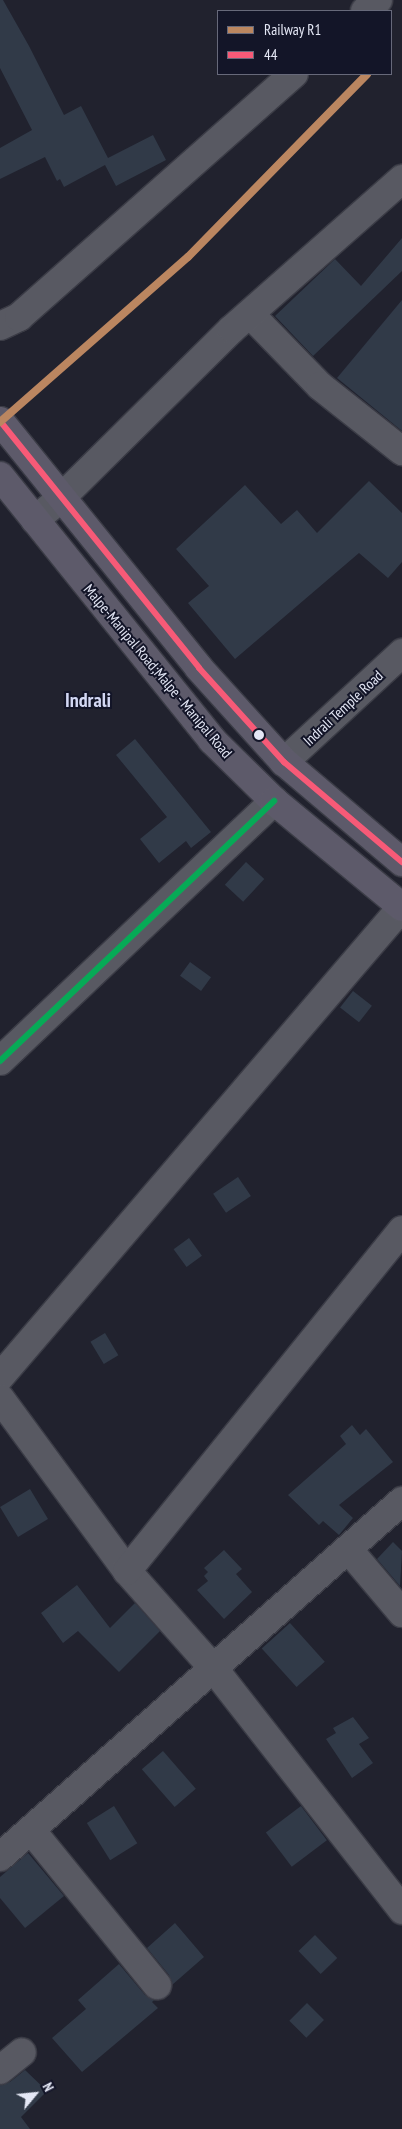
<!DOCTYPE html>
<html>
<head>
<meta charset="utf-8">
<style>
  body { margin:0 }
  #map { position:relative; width:402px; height:2129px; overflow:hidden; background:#21222e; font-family:"PT Sans Narrow",sans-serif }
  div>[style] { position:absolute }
  .building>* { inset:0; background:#313a48; transform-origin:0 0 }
  .roads { filter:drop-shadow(1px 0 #3b3c46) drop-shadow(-1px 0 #3b3c46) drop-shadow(0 1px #3b3c46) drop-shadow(0 -1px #3b3c46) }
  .minor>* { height:28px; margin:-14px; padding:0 14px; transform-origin:14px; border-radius:14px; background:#585962 }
  .highway>* { height:28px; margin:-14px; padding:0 14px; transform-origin:14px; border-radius:14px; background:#5d5a6a }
  .bus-1>* { height:6px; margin:-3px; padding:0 3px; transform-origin:3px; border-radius:3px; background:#f75a77 }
  .bus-2>* { height:6px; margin:-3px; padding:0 3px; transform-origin:3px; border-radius:3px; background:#06aa56 }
  .rail-1>* { height:8px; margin:-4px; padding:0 4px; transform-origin:4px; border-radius:4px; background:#bb8660 }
  .dots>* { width:14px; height:14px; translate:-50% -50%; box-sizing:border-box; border:2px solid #131528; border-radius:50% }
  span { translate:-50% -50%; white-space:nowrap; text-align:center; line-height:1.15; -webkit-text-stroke:4px #131528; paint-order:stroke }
  .street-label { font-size:15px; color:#e4e7f5 }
  .district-label { font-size:20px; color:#d3d8f4; font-weight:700 }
  .legend { position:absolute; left:217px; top:10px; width:175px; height:65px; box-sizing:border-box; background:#131528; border:1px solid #67697a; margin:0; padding:6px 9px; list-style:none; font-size:15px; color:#e4e7f5 }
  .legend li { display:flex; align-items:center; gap:10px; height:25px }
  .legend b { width:25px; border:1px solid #67697a }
  .north { position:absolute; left:10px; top:2069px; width:50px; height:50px; -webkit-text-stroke:4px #131528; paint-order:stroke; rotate:62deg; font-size:14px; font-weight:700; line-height:20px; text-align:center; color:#e4e7f5 }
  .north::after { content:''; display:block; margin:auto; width:18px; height:22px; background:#e4e7f5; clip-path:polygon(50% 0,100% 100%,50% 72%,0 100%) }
</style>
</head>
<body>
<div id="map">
  <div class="building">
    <i style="clip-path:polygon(0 0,3px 0,29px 46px,64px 115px,81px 106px,108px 158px,153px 135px,166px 160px,116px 186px,105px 165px,64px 187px,60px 179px,57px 181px,45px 157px,0 179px,0 148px,32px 130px,0 68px)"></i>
    <i style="clip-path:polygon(402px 238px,402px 271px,313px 356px,275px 316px,335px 259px,361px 286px)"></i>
    <i style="clip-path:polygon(402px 300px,402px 431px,337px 378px)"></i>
    <i style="clip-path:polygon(369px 481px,402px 513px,402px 562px,388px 578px,359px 553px,235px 659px,188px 603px,209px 586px,176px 549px,245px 485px,281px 524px,297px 510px,317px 533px)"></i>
    <i style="clip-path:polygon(135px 739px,211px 832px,191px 848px,186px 841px,159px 863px,140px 839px,167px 817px,116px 755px)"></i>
    <i style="left:246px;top:862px;width:25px;height:31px;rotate:43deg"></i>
    <i style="left:190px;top:962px;width:26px;height:17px;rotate:36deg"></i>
    <i style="left:353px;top:991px;width:24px;height:21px;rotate:38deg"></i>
    <i style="left:238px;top:1177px;width:23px;height:30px;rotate:56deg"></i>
    <i style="left:189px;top:1238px;width:22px;height:19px;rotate:54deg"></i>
    <i style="left:105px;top:1333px;width:26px;height:17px;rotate:59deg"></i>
    <i style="clip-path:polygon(352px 1425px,360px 1435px,366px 1429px,393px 1462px,339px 1505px,353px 1518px,339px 1535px,323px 1521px,319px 1525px,288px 1495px,346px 1444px,340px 1436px)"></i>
    <i style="left:30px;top:1489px;width:35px;height:35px;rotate:59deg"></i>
    <i style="clip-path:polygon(393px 1542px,402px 1551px,400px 1586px,377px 1559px)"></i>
    <i style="clip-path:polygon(224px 1550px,242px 1569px,236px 1574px,252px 1592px,224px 1619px,197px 1590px,208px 1581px,204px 1576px,208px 1572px,204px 1568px)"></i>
    <i style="clip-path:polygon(77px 1585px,110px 1628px,135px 1603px,160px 1631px,119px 1672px,78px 1631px,63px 1643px,41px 1613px)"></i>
    <i style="left:290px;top:1623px;width:52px;height:38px;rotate:48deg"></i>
    <i style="clip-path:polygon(353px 1717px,369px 1738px,359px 1744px,373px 1763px,352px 1778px,326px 1739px,336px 1733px,333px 1728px)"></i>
    <i style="left:163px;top:1751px;width:50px;height:28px;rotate:49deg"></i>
    <i style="left:114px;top:1806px;width:44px;height:32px;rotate:58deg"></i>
    <i style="left:301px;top:1806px;width:43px;height:44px;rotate:53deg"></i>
    <i style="clip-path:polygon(28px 1853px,64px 1896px,25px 1928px,0 1898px,0 1877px)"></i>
    <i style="clip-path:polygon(175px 1923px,204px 1957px,172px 1985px,169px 1975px,147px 1948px)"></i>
    <i style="left:315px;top:1935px;width:32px;height:23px;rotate:46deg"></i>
    <i style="clip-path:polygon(119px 1964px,145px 1995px,154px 2000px,152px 2002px,158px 2008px,82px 2072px,52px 2038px,86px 2009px,78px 2000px)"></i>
    <i style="left:307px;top:2003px;width:24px;height:25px;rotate:45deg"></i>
    <i style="clip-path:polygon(25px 2070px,47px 2091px,21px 2117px,30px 2129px,0 2129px,0 2085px,10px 2082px)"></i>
  </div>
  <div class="roads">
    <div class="minor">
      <i style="left:365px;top:11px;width:17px;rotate:-40deg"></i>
      <i style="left:250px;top:314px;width:100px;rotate:45.8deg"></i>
      <i style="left:320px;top:386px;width:105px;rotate:38.4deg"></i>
      <i style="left:0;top:326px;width:21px;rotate:-25deg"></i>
      <i style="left:19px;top:317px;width:367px;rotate:-41.5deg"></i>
      <i style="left:35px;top:520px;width:34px;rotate:-40deg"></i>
      <i style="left:61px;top:498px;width:240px;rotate:-44.7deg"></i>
      <i style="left:232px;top:329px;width:227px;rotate:-41.4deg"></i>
      <i style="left:284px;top:762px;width:161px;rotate:-42.7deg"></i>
      <i style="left:0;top:1061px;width:378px;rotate:-43.5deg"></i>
      <i style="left:0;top:1377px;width:618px;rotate:-49.46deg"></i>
      <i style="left:0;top:1398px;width:215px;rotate:53.7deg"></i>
      <i style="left:127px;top:1571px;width:131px;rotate:48.4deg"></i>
      <i style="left:214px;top:1669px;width:306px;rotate:52deg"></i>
      <i style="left:348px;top:1549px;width:84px;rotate:49.8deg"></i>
      <i style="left:127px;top:1571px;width:438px;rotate:-51.1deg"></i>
      <i style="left:31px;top:1830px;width:200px;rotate:50.9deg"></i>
      <i style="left:0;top:1857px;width:537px;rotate:-41.53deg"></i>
      <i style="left:0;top:2070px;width:28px;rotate:-39deg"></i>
    </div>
    <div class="highway">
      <i style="left:0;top:421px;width:317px;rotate:51.1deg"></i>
      <i style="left:199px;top:668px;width:127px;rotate:47.9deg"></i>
      <i style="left:284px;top:762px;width:155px;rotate:40.3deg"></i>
      <i style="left:0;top:476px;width:339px;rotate:51.2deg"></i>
      <i style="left:212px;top:740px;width:87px;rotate:44.5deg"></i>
      <i style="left:274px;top:801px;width:166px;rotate:39.6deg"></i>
    </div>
  </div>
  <div class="bus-1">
    <i style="left:0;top:421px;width:317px;rotate:51.1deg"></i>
    <i style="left:199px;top:668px;width:127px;rotate:47.9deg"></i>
    <i style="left:284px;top:762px;width:155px;rotate:40.3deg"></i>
  </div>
  <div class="bus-2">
    <i style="left:0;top:1061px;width:378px;rotate:-43.5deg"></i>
  </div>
  <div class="rail-1">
    <i style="left:0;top:422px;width:250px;rotate:-41.3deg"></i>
    <i style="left:188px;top:257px;width:256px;rotate:-45.6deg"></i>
  </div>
  <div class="dots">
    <i style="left:259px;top:735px;background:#e4e7f5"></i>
  </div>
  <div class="street-label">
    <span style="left:158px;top:671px;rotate:50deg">Malpe-Manipal Road;Malpe - Manipal Road</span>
    <span style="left:343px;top:708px;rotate:-43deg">Indrali Temple Road</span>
  </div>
  <div class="district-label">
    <span style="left:88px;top:700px">Indrali</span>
  </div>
  <ul class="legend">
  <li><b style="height:6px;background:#bb8660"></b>Railway R1</li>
  <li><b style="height:6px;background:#f75a77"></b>44</li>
  </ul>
  <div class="north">N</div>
</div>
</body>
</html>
